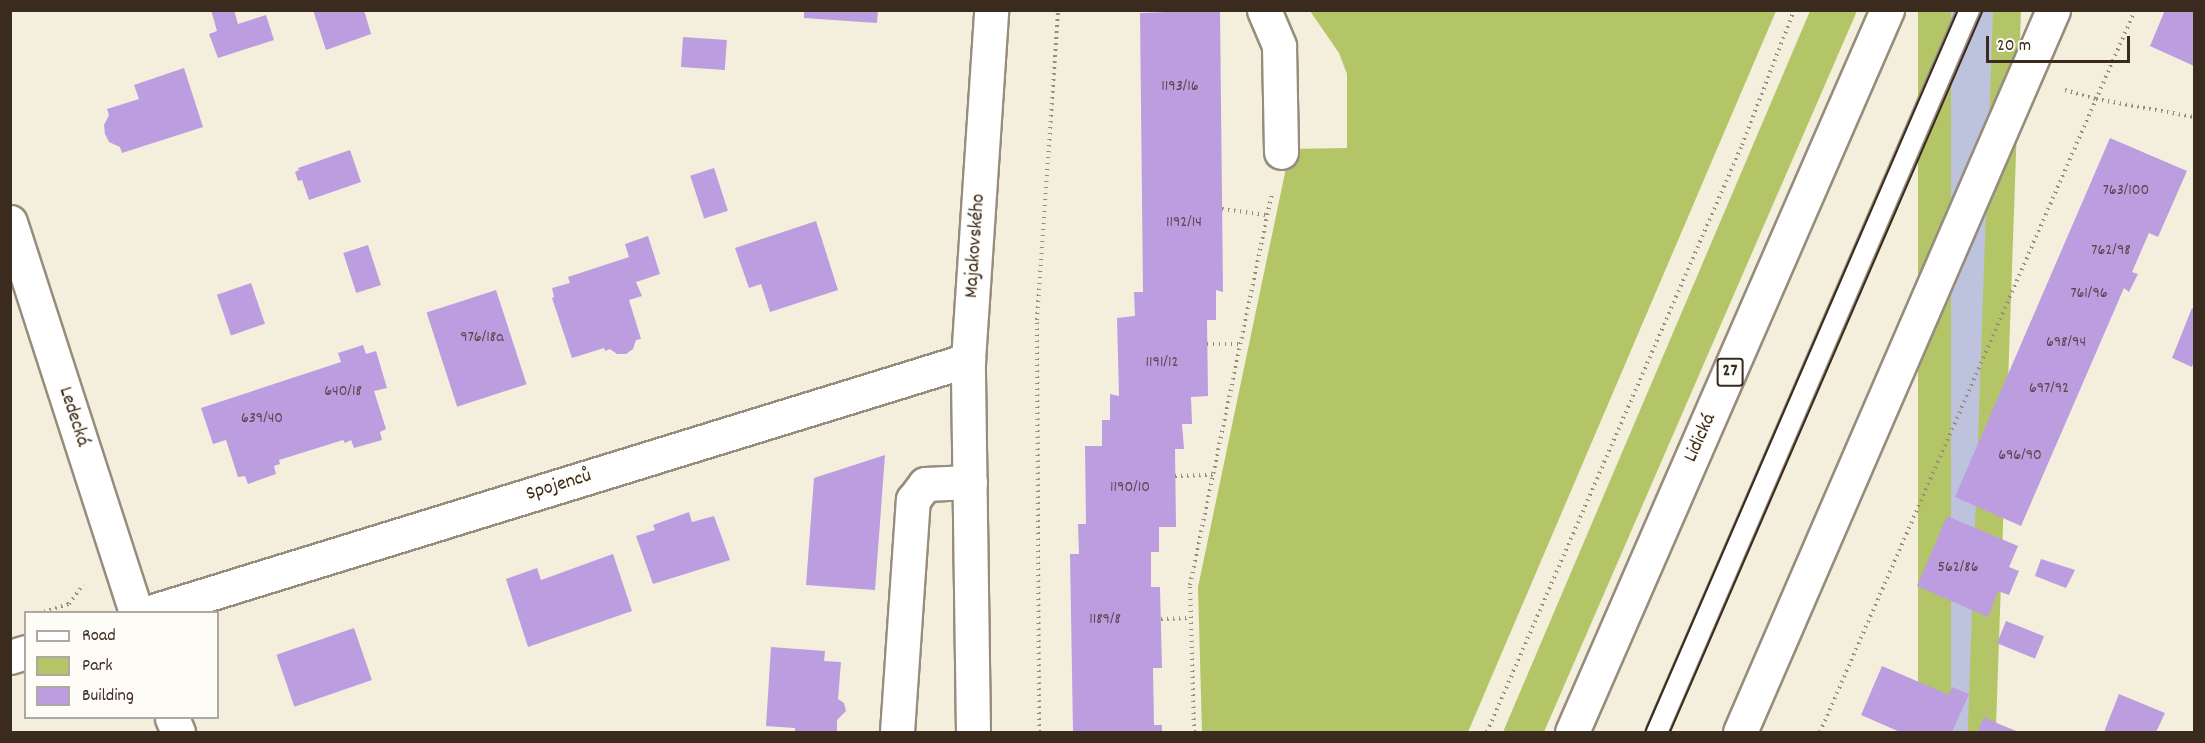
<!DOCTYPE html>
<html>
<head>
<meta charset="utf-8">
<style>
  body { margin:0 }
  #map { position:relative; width:2205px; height:743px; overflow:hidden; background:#f4efdc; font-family:Dekko,sans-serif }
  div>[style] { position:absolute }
  .industrial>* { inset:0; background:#bec3dd; transform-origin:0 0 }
  .green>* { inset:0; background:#b4c568; transform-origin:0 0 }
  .building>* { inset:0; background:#bb9de0; transform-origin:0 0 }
  .path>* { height:4px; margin-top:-2px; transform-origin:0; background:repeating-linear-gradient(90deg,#988c7d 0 1.5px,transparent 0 6px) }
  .roads { filter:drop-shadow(2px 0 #988c7d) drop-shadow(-2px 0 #988c7d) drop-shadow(0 2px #988c7d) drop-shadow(0 -2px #988c7d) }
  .service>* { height:20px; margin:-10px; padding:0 10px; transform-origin:10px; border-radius:10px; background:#fff }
  .minor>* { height:33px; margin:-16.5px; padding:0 16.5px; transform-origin:16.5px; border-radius:16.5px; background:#fff }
  .primary>* { height:33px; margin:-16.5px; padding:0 16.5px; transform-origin:16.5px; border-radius:16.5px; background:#fff }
  .tram>* { height:1.5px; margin:-0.75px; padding:0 0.75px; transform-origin:0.75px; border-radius:0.75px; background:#3b2a1e }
  span { translate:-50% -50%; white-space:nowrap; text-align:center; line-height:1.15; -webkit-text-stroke:4.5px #fdfcf7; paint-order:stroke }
  .number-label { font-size:16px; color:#5b474e }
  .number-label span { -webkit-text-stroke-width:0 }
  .shield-label span { padding:2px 4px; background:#fdfcf7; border:2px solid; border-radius:4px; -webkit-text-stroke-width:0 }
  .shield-label { font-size:18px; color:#3b2a1e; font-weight:700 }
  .street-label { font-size:20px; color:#3b2a1e }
  .frame { position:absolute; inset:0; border:12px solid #3b2a1e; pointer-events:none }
  .legend { position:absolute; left:24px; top:611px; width:195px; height:108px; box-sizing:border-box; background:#fdfcf7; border:2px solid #afa8a0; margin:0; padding:8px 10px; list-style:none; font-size:18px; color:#3b2a1e }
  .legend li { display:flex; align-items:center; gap:12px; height:30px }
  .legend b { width:30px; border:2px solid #afa8a0 }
  .scale { position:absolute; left:1986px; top:36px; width:144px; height:27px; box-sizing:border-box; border:3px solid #3b2a1e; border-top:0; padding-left:8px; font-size:18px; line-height:21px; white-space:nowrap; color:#3b2a1e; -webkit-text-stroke:4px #fdfcf7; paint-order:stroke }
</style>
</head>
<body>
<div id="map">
  <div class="industrial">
    <i style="left:1951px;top:11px;width:42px;height:786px"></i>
  </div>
  <div class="green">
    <i style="left:1993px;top:10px;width:28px;height:787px;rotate:2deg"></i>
    <i style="clip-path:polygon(1310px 11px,1776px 11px,1468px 732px,1202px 732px,1198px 587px,1290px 149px,1347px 148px,1347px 74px,1339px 53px)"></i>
    <i style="clip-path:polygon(1810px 11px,1857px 11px,1544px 732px,1503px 732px)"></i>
    <i style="left:1918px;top:11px;width:33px;height:786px"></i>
  </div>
  <div class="building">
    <i style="clip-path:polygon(211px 10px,234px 10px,238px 24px,266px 15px,274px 40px,218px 58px,209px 34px,217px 31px)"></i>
    <i style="clip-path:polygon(313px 10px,364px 10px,371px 34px,326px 50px)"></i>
    <i style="clip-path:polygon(804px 10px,878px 10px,877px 23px,804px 18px)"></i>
    <i style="clip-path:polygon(1220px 10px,1223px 292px,1216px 290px,1216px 320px,1207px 320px,1208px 396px,1191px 397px,1192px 424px,1182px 424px,1184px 449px,1175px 449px,1176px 527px,1159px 527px,1159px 552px,1151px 552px,1151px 587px,1160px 587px,1162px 668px,1153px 668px,1154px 725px,1162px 725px,1162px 732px,1073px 732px,1070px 554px,1079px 554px,1078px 524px,1086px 524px,1085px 446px,1102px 446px,1102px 420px,1110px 420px,1110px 394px,1119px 396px,1117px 318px,1135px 316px,1134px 292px,1143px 292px,1140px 13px)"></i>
    <i style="clip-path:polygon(2165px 10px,2194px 10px,2194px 66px,2150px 46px)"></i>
    <i style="left:683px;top:37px;width:44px;height:30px;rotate:4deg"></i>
    <i style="clip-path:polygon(184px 68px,203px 127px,122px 153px,120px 147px,109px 142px,105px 134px,104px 125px,109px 115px,107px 109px,139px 99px,134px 85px)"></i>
    <i style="clip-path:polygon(2110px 138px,2187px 171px,2158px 237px,2149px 233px,2132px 272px,2138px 274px,2129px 292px,2124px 288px,2021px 526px,1955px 497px)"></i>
    <i style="clip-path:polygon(350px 150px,361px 182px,309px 200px,302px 180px,298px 181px,295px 172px,299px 170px,298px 168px)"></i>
    <i style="left:714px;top:168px;width:45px;height:25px;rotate:72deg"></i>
    <i style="clip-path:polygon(816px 221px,838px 290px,770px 312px,761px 284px,749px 288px,735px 248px)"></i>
    <i style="clip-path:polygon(648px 236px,660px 274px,636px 282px,642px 296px,629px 300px,641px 339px,636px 340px,633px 349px,626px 354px,617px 354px,610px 349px,605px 351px,604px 348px,572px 358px,552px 298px,554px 297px,552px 288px,570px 283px,568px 277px,629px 257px,625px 244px)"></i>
    <i style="left:368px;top:245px;width:42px;height:26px;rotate:72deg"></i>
    <i style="left:251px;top:283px;width:43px;height:36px;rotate:71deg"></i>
    <i style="left:496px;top:290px;width:99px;height:73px;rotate:72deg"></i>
    <i style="clip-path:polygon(2192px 308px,2194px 310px,2194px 360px,2192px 367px,2172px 358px)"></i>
    <i style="clip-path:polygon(363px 345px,366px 354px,376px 351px,387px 388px,374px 391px,386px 429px,380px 432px,382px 440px,354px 448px,351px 440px,345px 443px,343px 440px,279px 460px,280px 464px,274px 466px,276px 474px,248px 484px,245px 476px,238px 477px,226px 440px,213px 444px,201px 408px,341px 362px,338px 353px)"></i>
    <i style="clip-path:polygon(885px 455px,875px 590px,806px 585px,814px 478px)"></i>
    <i style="clip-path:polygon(689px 512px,692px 522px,714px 516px,730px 560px,653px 584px,636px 536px,655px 530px,653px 525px)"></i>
    <i style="clip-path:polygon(1947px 516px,2018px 546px,2009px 567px,2019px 571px,2009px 595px,1998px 591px,1988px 617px,1917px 586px)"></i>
    <i style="clip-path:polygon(613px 554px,632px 611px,528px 647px,506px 579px,537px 568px,541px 580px)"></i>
    <i style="clip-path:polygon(2041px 559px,2075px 570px,2066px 588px,2035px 576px)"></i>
    <i style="left:2006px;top:621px;width:41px;height:24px;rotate:22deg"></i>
    <i style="left:354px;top:628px;width:55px;height:82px;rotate:71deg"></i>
    <i style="clip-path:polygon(771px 647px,825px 651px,824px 661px,841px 662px,838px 699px,844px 703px,846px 711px,837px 720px,837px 732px,795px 732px,795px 728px,766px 726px)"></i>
    <i style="clip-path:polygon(1882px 666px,1949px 695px,1952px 687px,1969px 694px,1952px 732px,1900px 732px,1861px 715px)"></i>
    <i style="clip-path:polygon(2119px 694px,2165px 713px,2156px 732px,2104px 732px)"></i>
    <i style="clip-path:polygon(1984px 717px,1999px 724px,2019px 732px,1977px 732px)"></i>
  </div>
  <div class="path">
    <i style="left:2065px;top:90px;width:32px;rotate:16deg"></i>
    <i style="left:2096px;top:99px;width:100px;rotate:10.4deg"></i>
    <i style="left:1222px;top:209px;width:45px;rotate:7.6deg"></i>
    <i style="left:1207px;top:344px;width:33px"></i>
    <i style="left:1175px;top:476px;width:38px;rotate:-2deg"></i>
    <i style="left:44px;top:612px;width:26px;rotate:-18deg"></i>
    <i style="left:69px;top:604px;width:24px;rotate:-54deg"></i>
    <i style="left:1161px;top:619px;width:29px;rotate:-2deg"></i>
    <i style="left:1039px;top:732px;width:412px;rotate:-90.3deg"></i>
    <i style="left:1037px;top:320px;width:311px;rotate:-86.1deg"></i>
    <i style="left:1194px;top:732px;width:147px;rotate:-91.6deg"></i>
    <i style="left:1190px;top:585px;width:400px;rotate:-78.2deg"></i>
    <i style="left:1487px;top:732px;width:640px;rotate:-66.52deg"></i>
    <i style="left:1742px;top:145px;width:145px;rotate:-68.9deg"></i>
    <i style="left:1820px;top:732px;width:788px;rotate:-66.43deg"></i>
  </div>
  <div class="roads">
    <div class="service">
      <i style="left:1657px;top:732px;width:787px;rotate:-66.63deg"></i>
    </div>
    <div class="minor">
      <i style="left:1264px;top:10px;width:39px;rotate:67deg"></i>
      <i style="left:1279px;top:46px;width:106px;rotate:88.9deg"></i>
      <i style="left:10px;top:222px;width:410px;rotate:72.1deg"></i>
      <i style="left:150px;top:612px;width:856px;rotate:-17.12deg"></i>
      <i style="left:10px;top:657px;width:17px;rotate:-17deg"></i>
      <i style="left:172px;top:718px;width:15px;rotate:67deg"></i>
      <i style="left:897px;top:732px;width:233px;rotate:-86.1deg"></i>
      <i style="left:913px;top:500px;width:20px;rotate:-53deg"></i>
      <i style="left:925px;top:484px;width:45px;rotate:-2.5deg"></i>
      <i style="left:973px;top:732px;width:372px;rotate:-90.8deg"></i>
      <i style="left:968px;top:360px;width:351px;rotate:-86.2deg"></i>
    </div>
    <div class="primary">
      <i style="left:1572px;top:732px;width:788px;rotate:-66.43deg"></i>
      <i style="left:1740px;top:732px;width:787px;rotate:-66.56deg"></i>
    </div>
  </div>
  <div class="tram">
    <i style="left:1645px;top:732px;width:787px;rotate:-66.56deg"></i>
    <i style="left:1670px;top:732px;width:787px;rotate:-66.56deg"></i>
  </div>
  <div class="number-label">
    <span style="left:1180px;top:87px">1193/16</span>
    <span style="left:2126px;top:191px">763/100</span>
    <span style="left:1184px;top:223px">1192/14</span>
    <span style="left:2111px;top:251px">762/98</span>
    <span style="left:2089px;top:294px">761/96</span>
    <span style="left:482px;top:338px">976/18a</span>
    <span style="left:2066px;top:343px">698/94</span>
    <span style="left:1162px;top:363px">1191/12</span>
    <span style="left:2049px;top:389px">697/92</span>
    <span style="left:343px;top:392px">640/18</span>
    <span style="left:262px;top:419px">639/40</span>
    <span style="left:2020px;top:456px">696/90</span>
    <span style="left:1130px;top:488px">1190/10</span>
    <span style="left:1958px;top:568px">562/86</span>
    <span style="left:1105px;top:620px">1189/8</span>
  </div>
  <div class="shield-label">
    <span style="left:1730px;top:372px">27</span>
  </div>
  <div class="street-label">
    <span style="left:976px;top:246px;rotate:-86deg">Majakovského</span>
    <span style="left:73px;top:417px;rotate:72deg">Ledecká</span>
    <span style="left:1701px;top:438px;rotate:-66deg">Lidická</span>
    <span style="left:559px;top:486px;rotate:-17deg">Spojenců</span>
  </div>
  <div class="frame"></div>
  <ul class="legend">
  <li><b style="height:8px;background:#fff"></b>Road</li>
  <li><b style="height:16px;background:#b4c568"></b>Park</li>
  <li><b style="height:16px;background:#bb9de0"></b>Building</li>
  </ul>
  <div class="scale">20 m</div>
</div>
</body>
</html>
